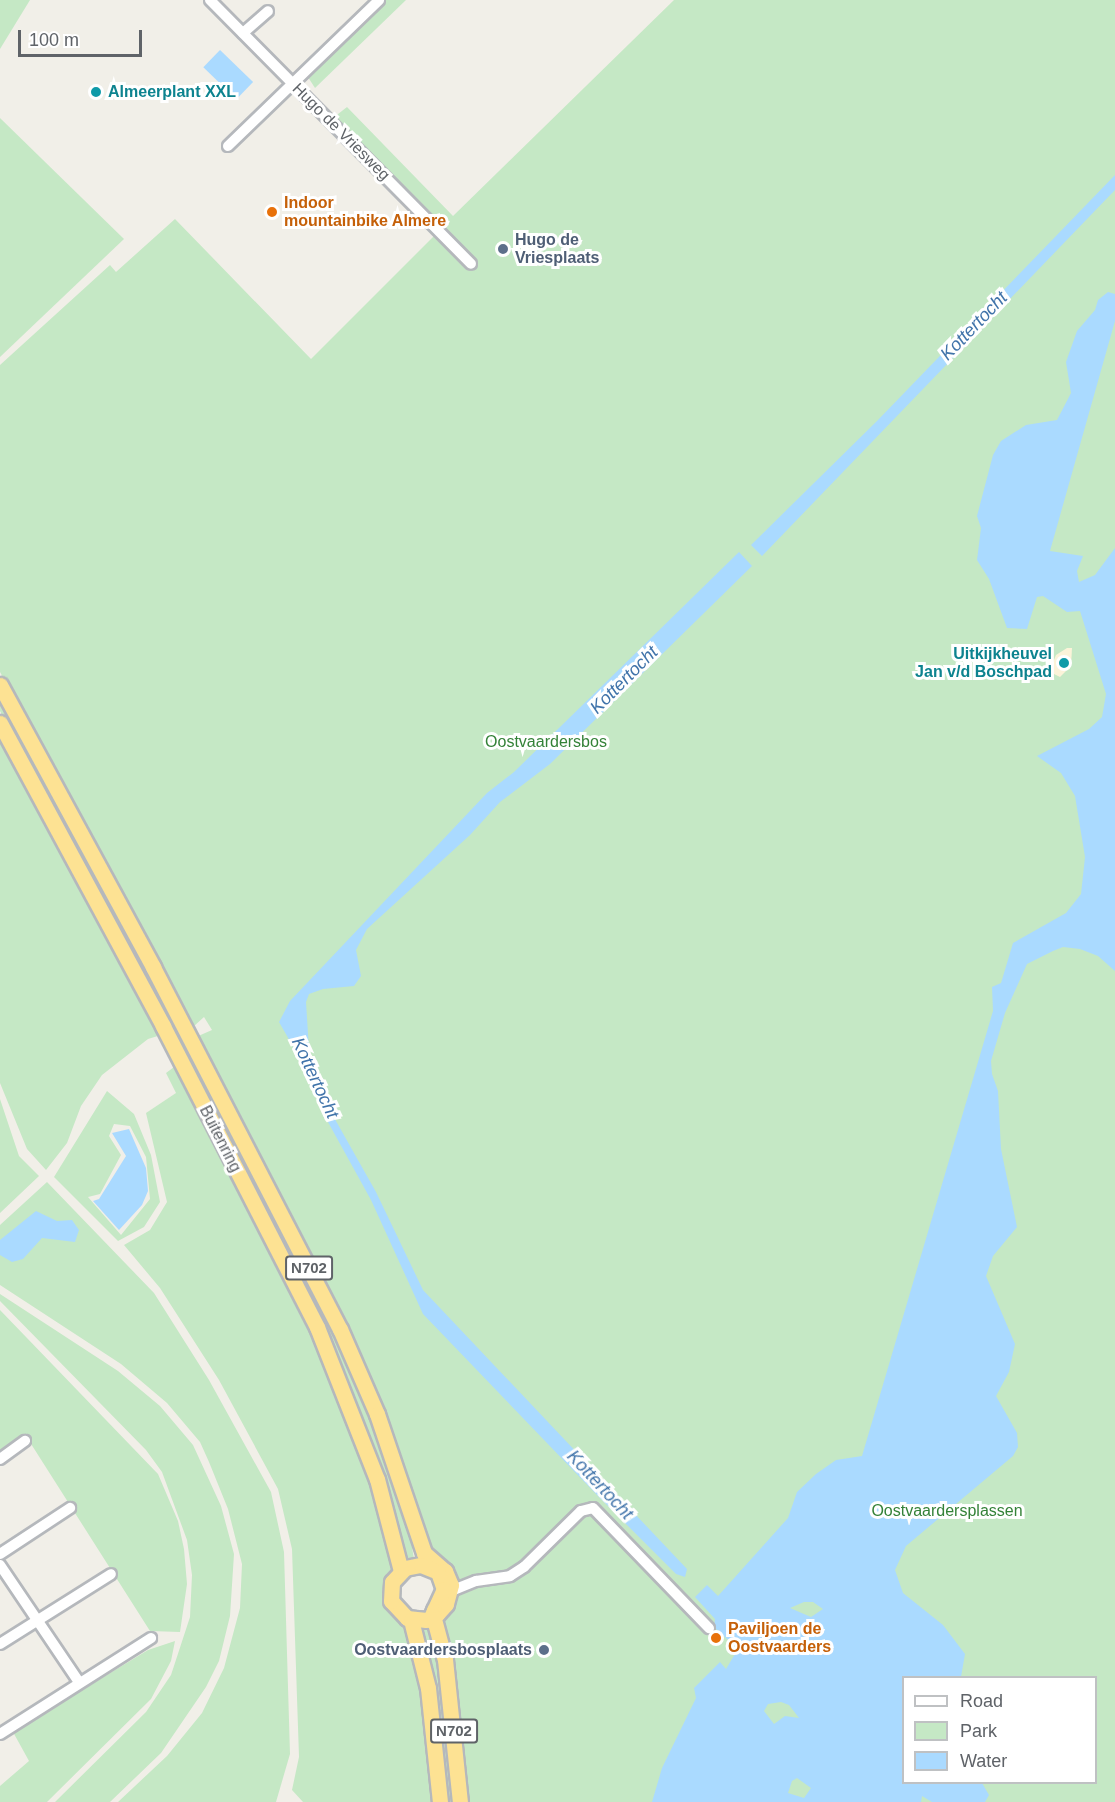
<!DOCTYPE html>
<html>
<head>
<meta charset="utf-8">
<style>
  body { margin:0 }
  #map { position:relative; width:1115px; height:1802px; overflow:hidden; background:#f1efe8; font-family:Arial,sans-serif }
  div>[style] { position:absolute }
  .green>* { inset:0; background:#c5e8c5 }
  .sand>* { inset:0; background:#fbf3d9 }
  .water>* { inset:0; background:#aadaff; transform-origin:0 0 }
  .roads { filter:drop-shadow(2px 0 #b5b8bc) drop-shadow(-2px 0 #b5b8bc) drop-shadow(0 2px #b5b8bc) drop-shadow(0 -2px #b5b8bc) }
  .minor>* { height:10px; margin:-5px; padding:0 5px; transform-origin:5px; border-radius:5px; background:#fff }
  .highway>* { height:15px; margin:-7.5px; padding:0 7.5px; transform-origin:7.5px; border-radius:7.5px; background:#fde293 }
  .dots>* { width:16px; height:16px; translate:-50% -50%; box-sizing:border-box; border:3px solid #fff; border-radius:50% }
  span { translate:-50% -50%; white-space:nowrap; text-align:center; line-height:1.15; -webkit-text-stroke:6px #fff; paint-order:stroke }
  .shield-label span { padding:2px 4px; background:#fff; border:2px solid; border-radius:4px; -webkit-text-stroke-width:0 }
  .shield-label { font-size:15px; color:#5f6368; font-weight:700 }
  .culture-label { font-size:16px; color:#0d838f; font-weight:700 }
  .left { translate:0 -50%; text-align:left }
  .right { translate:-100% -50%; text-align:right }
  .street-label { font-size:16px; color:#5f6368 }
  .food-label { font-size:16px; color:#c56008; font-weight:700 }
  .service-label { font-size:16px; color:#4e5e75; font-weight:700 }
  .park-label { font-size:16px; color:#348238 }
  .water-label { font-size:18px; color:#4174aa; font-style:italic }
  .legend { position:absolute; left:902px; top:1676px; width:195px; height:108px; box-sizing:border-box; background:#fff; border:2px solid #bfc1c3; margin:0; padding:8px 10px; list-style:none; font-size:18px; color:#5f6368 }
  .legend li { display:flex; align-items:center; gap:12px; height:30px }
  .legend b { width:30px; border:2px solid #bfc1c3 }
  .scale { position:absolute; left:18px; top:30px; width:124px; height:27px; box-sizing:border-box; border:3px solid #5f6368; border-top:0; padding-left:8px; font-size:18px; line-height:21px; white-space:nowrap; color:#5f6368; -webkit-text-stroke:4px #fff; paint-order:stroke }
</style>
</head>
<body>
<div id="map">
  <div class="green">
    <i style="clip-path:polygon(0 0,30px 0,0 49px)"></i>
    <i style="clip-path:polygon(383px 0,406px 0,315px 88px,306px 74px)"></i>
    <i style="clip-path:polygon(evenodd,674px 0,1115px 0,1115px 1802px,468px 1802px,444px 1621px,460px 1593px,454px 1572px,428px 1551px,390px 1435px,196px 1037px,212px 1030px,204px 1017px,193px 1027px,0 672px,0 365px,110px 265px,116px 272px,175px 219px,311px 359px,438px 232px,333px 118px,347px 107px,453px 216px,674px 0,904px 1678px,1096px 1678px,1096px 1782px,904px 1782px,904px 1678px)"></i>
    <i style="clip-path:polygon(0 118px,124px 239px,0 357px)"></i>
    <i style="clip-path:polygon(0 692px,158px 986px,357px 1377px,407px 1517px,414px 1559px,405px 1561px,359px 1407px,324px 1325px,0 711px)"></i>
    <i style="clip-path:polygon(0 736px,161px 1035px,148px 1039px,102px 1075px,81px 1106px,67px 1143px,46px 1170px,27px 1149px,0 1083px)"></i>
    <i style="clip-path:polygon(178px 1064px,306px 1315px,375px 1479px,396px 1565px,389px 1580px,415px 1639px,436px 1802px,303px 1802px,292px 1790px,299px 1757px,292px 1549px,278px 1489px,219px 1380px,160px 1288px,124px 1245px,150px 1230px,167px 1202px,146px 1113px,176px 1093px,166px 1073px)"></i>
    <i style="clip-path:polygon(evenodd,107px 1091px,134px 1114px,151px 1155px,160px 1202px,144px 1227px,118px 1241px,54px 1177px,107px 1091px,114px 1124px,130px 1126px,146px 1157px,150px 1199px,121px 1235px,88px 1197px,100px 1194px,121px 1155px,109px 1136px,114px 1124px)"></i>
    <i style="clip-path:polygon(0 1099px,19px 1156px,39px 1176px,0 1213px)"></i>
    <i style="clip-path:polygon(47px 1182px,154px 1293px,209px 1380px,271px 1492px,284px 1552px,290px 1754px,276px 1802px,118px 1802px,167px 1756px,202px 1713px,224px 1668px,240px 1608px,242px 1564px,228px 1509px,209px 1462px,200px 1442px,167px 1403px,121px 1364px,0 1285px,0 1225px)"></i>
    <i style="clip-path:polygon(0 1294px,118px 1371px,160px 1406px,193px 1445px,221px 1506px,234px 1554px,230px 1616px,219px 1661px,206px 1687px,161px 1753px,110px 1802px,55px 1802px,146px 1712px,171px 1675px,190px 1617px,192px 1575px,187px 1540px,162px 1472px,146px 1450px,0 1301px)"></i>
    <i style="clip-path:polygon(0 1310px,158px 1474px,178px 1521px,184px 1549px,187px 1584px,180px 1632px,150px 1631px,26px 1436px,0 1451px)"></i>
    <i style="clip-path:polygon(430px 1623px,440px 1663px,456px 1802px,446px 1802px,425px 1660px,421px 1626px)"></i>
    <i style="clip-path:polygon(175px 1641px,171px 1661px,151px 1699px,47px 1802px,0 1802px,0 1786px,29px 1761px,13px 1732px,148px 1650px)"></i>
  </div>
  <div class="sand">
    <i style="clip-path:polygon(1067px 648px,1072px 648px,1071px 666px,1060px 677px,1054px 674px,1052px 665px,1056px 655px)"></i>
  </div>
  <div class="water">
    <i style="left:220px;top:50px;width:46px;height:24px;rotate:44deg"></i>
    <i style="clip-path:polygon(1115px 175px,1115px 190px,762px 556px,751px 545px,877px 421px)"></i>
    <i style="clip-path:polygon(evenodd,1108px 292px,1115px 294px,1115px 321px,1050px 551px,1083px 556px,1077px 571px,1079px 582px,1095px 575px,1115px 548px,1115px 971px,1098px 956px,1080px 949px,1063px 947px,1053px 951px,1027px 964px,1005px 1013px,991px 1061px,992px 1074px,998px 1091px,1001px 1149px,1017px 1227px,993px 1256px,986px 1276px,1015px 1344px,1009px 1372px,996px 1396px,1017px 1433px,1018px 1447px,1013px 1456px,906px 1546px,895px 1570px,903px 1593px,943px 1625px,965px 1654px,961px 1677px,904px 1678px,904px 1782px,982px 1783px,989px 1795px,985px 1802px,932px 1802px,922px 1796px,921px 1802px,652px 1802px,662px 1768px,696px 1698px,694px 1688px,720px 1662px,726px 1669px,738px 1649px,714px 1627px,715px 1619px,695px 1597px,707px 1585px,718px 1596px,788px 1518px,797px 1492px,816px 1474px,836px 1460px,862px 1456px,993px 1011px,992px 987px,1001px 983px,1013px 943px,1066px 913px,1081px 894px,1085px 857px,1075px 796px,1061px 773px,1037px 756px,1089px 729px,1102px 717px,1106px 694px,1080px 611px,1067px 612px,1043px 596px,1037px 597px,1027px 629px,1007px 628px,989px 579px,977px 560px,981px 528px,977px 516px,993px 455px,1001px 441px,1026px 425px,1057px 420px,1071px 393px,1066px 362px,1077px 331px,1095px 310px,1098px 300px,1108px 292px,804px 1602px,813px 1602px,823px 1609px,811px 1617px,790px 1608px,804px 1602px,1108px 292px,781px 1702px,789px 1705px,799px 1718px,785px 1716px,774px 1724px,764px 1711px,768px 1704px,781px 1702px,1108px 292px,797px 1778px,811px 1788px,804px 1798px,788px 1793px,792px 1781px,797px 1778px)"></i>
    <i style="clip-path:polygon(739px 552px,752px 566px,550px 764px,500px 802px,470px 835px,367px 929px,356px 950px,361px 976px,354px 986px,323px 989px,309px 994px,306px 1002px,310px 1065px,318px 1077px,323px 1098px,376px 1192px,423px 1290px,687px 1569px,685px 1577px,676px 1574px,596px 1494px,423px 1314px,371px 1200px,323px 1113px,310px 1076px,279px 1022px,290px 1001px,487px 793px,514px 772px)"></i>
    <i style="clip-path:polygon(129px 1129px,146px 1168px,148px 1191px,142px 1205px,119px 1230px,93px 1201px,99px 1199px,126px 1156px,112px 1133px)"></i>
    <i style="clip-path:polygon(36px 1211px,57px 1221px,72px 1220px,79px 1230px,75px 1242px,42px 1238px,23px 1259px,12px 1262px,0 1255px,0 1240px)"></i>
  </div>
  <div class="roads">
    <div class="minor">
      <i style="left:210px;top:0;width:371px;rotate:45.3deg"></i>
      <i style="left:243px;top:33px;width:33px;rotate:-41deg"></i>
      <i style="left:228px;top:146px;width:210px;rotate:-44deg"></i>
      <i style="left:0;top:1459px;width:31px;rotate:-36deg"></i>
      <i style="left:0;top:1554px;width:84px;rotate:-33.3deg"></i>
      <i style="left:0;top:1565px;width:141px;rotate:56deg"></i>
      <i style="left:451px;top:1591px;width:27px;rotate:-22deg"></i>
      <i style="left:476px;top:1581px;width:34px;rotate:-8deg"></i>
      <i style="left:510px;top:1576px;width:17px;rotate:-33deg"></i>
      <i style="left:524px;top:1567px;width:80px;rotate:-44.5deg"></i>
      <i style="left:581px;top:1511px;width:12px;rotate:-14deg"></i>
      <i style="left:593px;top:1508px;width:167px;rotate:46deg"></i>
      <i style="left:0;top:1644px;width:131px;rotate:-32.2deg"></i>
      <i style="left:0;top:1734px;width:179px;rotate:-32.4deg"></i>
    </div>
    <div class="highway">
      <i style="left:0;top:685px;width:321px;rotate:61.5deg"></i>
      <i style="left:153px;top:967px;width:407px;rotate:62.7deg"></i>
      <i style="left:340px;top:1329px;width:93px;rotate:66.5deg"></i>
      <i style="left:377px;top:1414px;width:147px;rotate:71.3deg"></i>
      <i style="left:424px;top:1553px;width:28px;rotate:41deg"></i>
      <i style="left:445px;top:1571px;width:15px;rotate:67deg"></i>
      <i style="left:451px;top:1585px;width:20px;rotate:105deg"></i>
      <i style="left:446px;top:1604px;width:13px;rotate:132deg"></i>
      <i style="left:437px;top:1614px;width:4px;rotate:153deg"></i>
      <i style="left:433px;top:1616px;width:4px;rotate:146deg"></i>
      <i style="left:430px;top:1618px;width:4px;rotate:153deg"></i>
      <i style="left:426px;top:1620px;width:19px;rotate:-174deg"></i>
      <i style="left:407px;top:1618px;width:23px;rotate:-133deg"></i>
      <i style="left:391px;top:1601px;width:19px;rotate:-87deg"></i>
      <i style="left:392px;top:1582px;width:19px;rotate:-47deg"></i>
      <i style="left:405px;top:1568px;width:16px;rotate:-11deg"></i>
      <i style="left:421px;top:1565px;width:18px;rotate:22deg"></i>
      <i style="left:438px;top:1572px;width:18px;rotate:71deg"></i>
      <i style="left:444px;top:1589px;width:23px;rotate:115deg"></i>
      <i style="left:434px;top:1610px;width:3px;rotate:108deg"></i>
      <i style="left:433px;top:1613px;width:3px;rotate:90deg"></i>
      <i style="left:433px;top:1616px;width:3px;rotate:72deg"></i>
      <i style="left:434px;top:1619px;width:42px;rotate:75deg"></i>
      <i style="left:0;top:723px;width:344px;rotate:61.7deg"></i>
      <i style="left:163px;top:1026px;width:338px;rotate:62.9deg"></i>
      <i style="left:317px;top:1327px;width:163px;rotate:68.5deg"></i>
      <i style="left:377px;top:1479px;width:95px;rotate:75.4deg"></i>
      <i style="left:411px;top:1620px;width:70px;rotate:76deg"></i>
      <i style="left:428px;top:1688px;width:115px;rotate:84deg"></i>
      <i style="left:444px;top:1650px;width:153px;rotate:84deg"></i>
    </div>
  </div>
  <div class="dots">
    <i style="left:96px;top:92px;background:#0f9aa8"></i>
    <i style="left:272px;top:212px;background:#e8710a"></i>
    <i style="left:503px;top:249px;background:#5c6f8a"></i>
    <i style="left:1064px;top:663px;background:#0f9aa8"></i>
    <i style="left:716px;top:1638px;background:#e8710a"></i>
    <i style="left:544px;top:1650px;background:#5c6f8a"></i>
  </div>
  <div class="shield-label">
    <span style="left:309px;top:1268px">N702</span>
    <span style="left:454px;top:1731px">N702</span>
  </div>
  <div class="culture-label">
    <span class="left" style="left:108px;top:92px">Almeerplant XXL</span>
    <span class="right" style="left:1052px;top:663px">Uitkijkheuvel<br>Jan v/d Boschpad</span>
  </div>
  <div class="street-label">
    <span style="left:341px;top:132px;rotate:45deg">Hugo de Vriesweg</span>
    <span style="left:220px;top:1139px;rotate:63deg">Buitenring</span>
  </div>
  <div class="food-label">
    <span class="left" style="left:284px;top:212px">Indoor<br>mountainbike Almere</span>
    <span class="left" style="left:728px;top:1638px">Paviljoen de<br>Oostvaarders</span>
  </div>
  <div class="service-label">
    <span class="left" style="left:515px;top:249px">Hugo de<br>Vriesplaats</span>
    <span class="right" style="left:532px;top:1650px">Oostvaardersbosplaats</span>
  </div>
  <div class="park-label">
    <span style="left:546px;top:742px">Oostvaardersbos</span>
    <span style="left:947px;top:1511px">Oostvaardersplassen</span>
  </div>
  <div class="water-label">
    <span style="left:974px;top:326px;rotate:-46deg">Kottertocht</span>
    <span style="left:624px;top:680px;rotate:-45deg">Kottertocht</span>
    <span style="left:315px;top:1078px;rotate:65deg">Kottertocht</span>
    <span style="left:600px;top:1485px;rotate:47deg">Kottertocht</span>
  </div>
  <ul class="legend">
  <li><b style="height:8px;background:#fff"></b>Road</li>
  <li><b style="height:16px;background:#c5e8c5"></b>Park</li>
  <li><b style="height:16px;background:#aadaff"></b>Water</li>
  </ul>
  <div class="scale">100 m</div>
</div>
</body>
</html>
